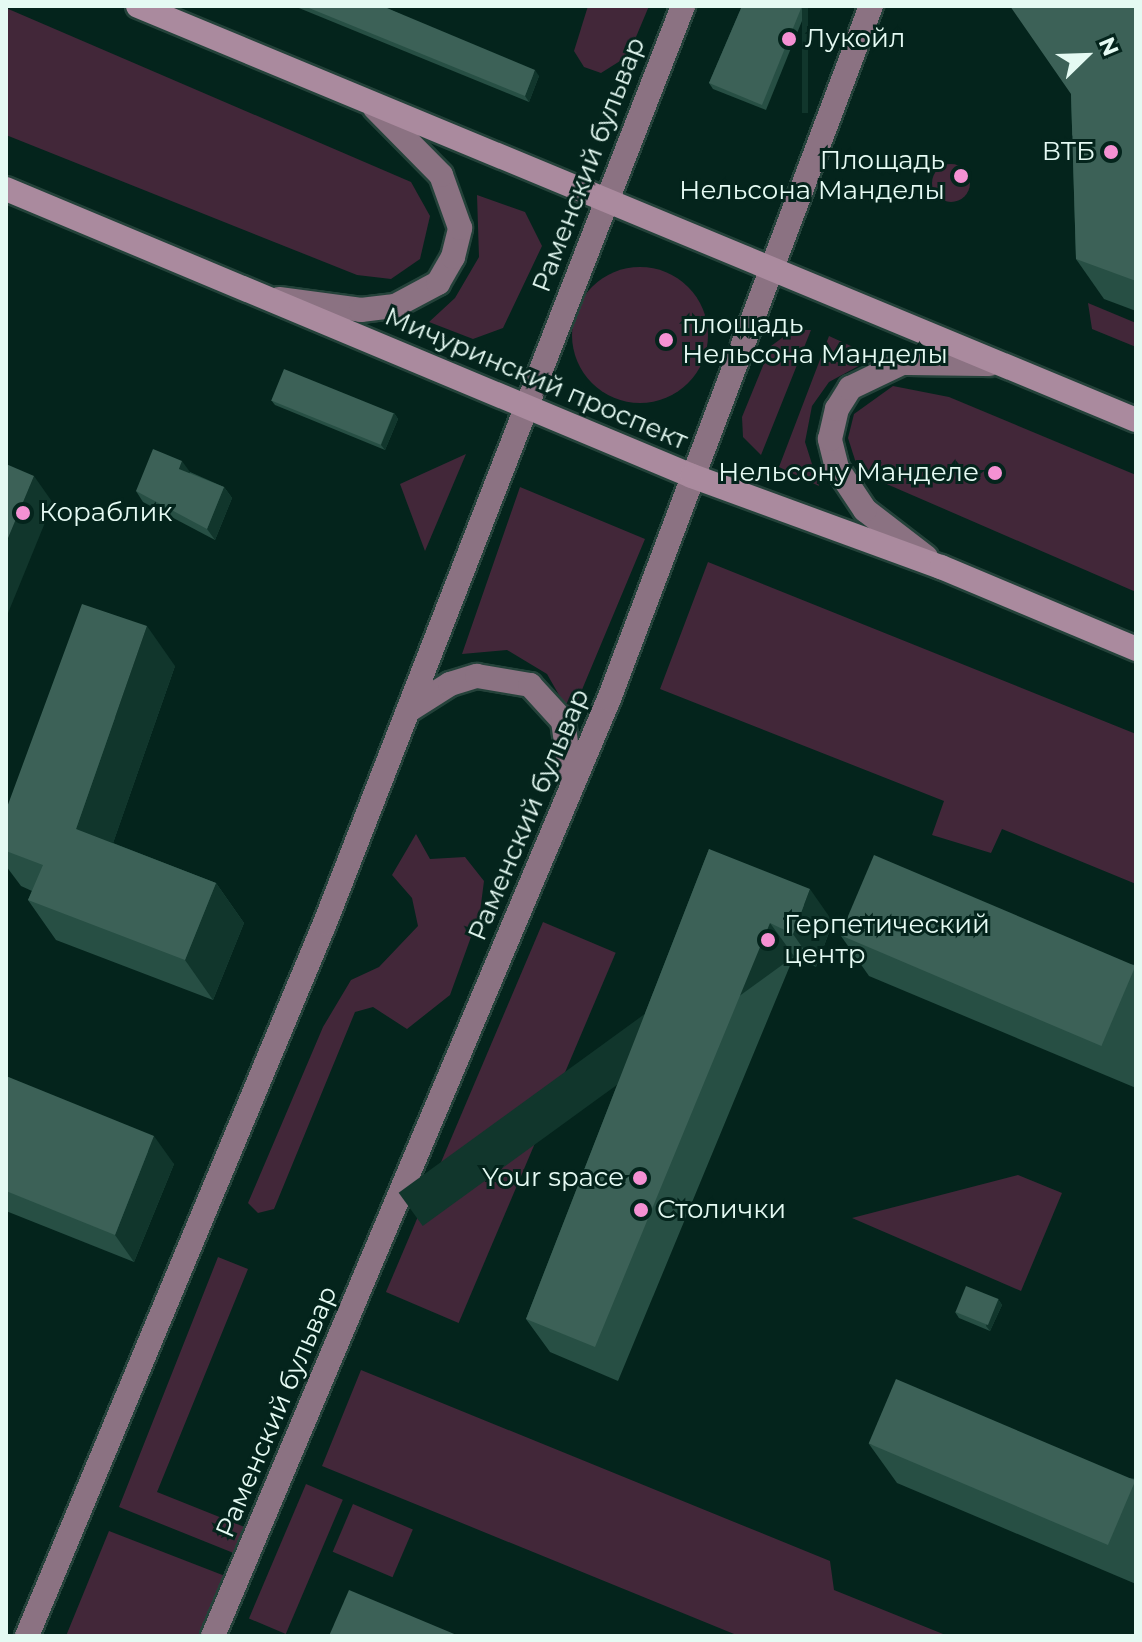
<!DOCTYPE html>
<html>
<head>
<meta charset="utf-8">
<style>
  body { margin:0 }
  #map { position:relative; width:1142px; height:1642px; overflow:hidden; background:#04241c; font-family:Montserrat,sans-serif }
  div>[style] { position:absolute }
  .green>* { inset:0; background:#422739; transform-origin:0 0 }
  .round { border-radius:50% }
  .roads { filter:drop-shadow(2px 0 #24423a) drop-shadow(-2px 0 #24423a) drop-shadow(0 2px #24423a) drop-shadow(0 -2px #24423a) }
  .secondary>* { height:24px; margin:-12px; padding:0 12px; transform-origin:12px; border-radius:12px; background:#8b7282 }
  .primary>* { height:24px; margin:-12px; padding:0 12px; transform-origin:12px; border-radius:12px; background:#aa8a9e }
  .wall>* { inset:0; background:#274f44 }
  .shaded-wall>* { inset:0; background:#11362c; transform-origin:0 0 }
  .building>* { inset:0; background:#3c6157; transform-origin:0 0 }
  .dots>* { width:22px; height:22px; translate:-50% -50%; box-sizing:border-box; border:4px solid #04241c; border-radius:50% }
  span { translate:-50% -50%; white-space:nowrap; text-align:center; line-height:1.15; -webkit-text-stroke:6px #04241c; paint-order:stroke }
  .poi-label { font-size:26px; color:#e5faf3 }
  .left { translate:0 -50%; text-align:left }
  .right { translate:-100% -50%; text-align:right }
  .street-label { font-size:26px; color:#e5faf3 }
  .frame { position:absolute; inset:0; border:8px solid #e5faf3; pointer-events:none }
  .north { position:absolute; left:1046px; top:16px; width:80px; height:80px; -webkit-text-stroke:6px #04241c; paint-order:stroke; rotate:67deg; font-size:22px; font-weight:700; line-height:32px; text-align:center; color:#e5faf3 }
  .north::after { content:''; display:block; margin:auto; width:28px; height:36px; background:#e5faf3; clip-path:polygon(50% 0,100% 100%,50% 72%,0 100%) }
</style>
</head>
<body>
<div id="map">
  <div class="green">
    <i style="clip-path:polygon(588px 6px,649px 6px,628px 56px,601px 73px,584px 67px,574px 51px)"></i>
    <i style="clip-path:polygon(6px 8px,411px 182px,430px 216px,420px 259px,391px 279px,357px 275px,6px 135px)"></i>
    <i class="round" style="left:932px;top:164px;width:38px;height:38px"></i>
    <i style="clip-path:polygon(477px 195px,525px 212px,542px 246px,503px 328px,473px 339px,429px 322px,455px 298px,479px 257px)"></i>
    <i class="round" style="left:572px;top:267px;width:136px;height:136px"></i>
    <i style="clip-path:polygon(1088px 303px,1136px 323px,1136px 347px,1092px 329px)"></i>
    <i style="clip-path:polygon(793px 330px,811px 330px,761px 455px,743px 437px,742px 417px,771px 346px)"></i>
    <i style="clip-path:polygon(829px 336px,875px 357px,829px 382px,812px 406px,805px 442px,819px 486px,779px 467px)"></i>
    <i style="clip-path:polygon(893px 386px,949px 397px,1136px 475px,1136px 592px,875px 479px,855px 460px,848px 438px,854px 414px)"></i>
    <i style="clip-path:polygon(466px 454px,425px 551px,400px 484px)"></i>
    <i style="clip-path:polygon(520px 487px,645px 539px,571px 716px,547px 674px,507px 650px,462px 654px)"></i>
    <i style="clip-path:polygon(708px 562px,1136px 734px,1136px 884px,1002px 829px,991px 853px,932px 835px,944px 801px,660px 689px)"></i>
    <i style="clip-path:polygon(416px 834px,430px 859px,465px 857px,484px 881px,480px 912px,450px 995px,407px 1029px,373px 1007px,355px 1012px,274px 1209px,258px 1213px,248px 1203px,323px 1027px,351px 980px,379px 967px,418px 926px,412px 898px,392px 875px)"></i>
    <i style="left:543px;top:922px;width:79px;height:402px;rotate:23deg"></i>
    <i style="clip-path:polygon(1018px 1175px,1062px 1193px,1021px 1291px,852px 1218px)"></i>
    <i style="clip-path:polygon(218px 1257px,248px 1269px,157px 1492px,247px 1528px,236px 1554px,119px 1507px)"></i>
    <i style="clip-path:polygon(361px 1370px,830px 1561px,834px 1590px,948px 1636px,739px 1636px,322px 1466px)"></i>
    <i style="left:306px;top:1484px;width:40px;height:146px;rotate:23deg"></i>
    <i style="left:353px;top:1504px;width:65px;height:52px;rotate:23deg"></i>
    <i style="clip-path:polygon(109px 1531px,225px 1576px,200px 1636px,66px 1636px)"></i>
  </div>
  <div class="roads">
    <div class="secondary">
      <i style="left:279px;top:299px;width:83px;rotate:7.6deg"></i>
      <i style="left:361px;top:310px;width:34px;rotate:-7deg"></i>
      <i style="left:395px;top:306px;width:49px;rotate:-28.1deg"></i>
      <i style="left:438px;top:283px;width:30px;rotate:-60deg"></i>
      <i style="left:453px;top:257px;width:30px;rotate:-76deg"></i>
      <i style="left:460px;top:228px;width:56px;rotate:-109.7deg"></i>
      <i style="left:441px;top:175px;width:94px;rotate:-134.6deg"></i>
      <i style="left:926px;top:557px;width:77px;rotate:-142.4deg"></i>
      <i style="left:865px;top:510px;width:50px;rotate:-123.7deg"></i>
      <i style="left:837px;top:468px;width:30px;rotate:-104deg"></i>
      <i style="left:830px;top:439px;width:31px;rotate:-77deg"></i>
      <i style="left:837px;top:409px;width:25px;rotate:-58deg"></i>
      <i style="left:850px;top:388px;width:58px;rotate:-25.7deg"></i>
      <i style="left:902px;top:363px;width:87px;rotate:0.7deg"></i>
      <i style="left:409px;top:710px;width:49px;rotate:-32.4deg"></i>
      <i style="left:450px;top:684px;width:28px;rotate:-17deg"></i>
      <i style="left:477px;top:676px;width:54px;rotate:9.6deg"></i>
      <i style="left:530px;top:685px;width:49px;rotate:47.5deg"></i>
      <i style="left:563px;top:721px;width:58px;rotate:82deg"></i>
      <i style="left:27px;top:1636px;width:773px;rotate:-67.32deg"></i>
      <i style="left:325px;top:923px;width:984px;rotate:-68.67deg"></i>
      <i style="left:213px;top:1636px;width:1017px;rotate:-67.09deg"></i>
      <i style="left:609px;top:699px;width:741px;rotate:-69.29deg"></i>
    </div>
    <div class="primary">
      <i style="left:138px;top:6px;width:1080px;rotate:22.53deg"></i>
      <i style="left:6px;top:189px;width:744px;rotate:22.7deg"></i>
      <i style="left:692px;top:476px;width:265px;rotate:20.1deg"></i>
      <i style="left:941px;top:567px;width:212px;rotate:22.8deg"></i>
    </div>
  </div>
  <div class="wall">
    <i style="clip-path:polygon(294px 6px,382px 6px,539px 76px,529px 102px)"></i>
    <i style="clip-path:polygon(742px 6px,808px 6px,766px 110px,713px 89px,709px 83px)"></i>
    <i style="clip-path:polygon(1136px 6px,1136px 311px,1104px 299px,1076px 259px,1071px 94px)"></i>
    <i style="clip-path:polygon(271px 400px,394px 413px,398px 419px,385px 450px,275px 405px)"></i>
    <i style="clip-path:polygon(190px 472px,224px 487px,232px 498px,215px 540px,143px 502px,136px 491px)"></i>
    <i style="clip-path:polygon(175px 666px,113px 843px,216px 883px,244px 923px,213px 1000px,56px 940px,28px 900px,32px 891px,21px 886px,6px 866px,6px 810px)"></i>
    <i style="clip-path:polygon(709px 849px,833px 922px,816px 967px,794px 956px,618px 1381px,550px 1352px,526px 1319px)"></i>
    <i style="clip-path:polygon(841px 936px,1136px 965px,1136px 1088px,869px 976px)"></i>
    <i style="clip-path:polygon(6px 1076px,174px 1164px,134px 1262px,6px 1211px)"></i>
    <i style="clip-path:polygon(998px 1299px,1002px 1305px,990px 1331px,959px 1318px,955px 1312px)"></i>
    <i style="clip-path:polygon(869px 1444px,1136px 1479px,1136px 1584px,897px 1483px)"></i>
  </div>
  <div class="shaded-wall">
    <i style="left:802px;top:6px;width:6px;height:107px"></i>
    <i style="clip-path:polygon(535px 70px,539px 76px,529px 102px,525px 96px)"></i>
    <i style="clip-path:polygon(394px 413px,398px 419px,385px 450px,381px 445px)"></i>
    <i style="clip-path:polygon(182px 461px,190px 472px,187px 480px,179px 469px)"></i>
    <i style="clip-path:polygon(34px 476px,53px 503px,6px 618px,6px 543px)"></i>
    <i style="clip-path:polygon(224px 487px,232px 498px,215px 540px,207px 529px)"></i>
    <i style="clip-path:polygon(147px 626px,175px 666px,104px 869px,76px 829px)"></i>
    <i style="clip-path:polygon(216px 883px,244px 923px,213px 1000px,185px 960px)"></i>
    <i style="clip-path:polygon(810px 889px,833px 922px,816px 967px,793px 934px)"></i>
    <i style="left:770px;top:923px;width:41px;height:459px;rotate:54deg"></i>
    <i style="clip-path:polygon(154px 1136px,174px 1164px,134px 1262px,115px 1235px)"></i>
    <i style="clip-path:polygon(998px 1299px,1002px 1305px,990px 1331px,986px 1326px)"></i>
  </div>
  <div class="building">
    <i style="clip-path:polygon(304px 6px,382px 6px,535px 70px,525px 96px)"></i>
    <i style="clip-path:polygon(742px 6px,802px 6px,762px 105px,709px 83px)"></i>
    <i style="clip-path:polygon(1010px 6px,1136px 6px,1136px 281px,1076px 259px,1071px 94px)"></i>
    <i style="left:284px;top:369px;width:118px;height:34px;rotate:22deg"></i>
    <i style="clip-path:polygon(153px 449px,182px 461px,179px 469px,224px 487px,207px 529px,136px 491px)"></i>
    <i style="clip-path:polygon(6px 464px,34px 476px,6px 543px)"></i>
    <i style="clip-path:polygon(82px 604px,147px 626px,76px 829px,216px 883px,185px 960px,28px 900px,43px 865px,6px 851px,6px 810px)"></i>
    <i style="clip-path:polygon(709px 849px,810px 889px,793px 934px,770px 923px,595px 1347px,526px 1319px)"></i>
    <i style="left:874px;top:855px;width:284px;height:87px;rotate:23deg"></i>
    <i style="clip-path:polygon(6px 1076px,154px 1136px,115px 1235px,6px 1191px)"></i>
    <i style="left:966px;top:1286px;width:35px;height:28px;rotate:22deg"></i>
    <i style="left:896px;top:1379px;width:260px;height:70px;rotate:23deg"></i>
    <i style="clip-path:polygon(349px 1590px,459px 1636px,329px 1636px)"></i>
  </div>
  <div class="dots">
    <i style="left:789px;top:39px;background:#f491d3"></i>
    <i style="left:1111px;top:152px;background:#f491d3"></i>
    <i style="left:961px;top:176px;background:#f491d3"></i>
    <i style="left:666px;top:340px;background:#f491d3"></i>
    <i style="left:995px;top:473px;background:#f491d3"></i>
    <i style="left:23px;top:513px;background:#f491d3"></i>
    <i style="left:768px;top:940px;background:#f491d3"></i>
    <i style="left:640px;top:1178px;background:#f491d3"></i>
    <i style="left:641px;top:1210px;background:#f491d3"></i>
  </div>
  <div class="poi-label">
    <span class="left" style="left:805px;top:39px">Лукойл</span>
    <span class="right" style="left:1095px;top:152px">ВТБ</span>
    <span class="right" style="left:945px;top:176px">Площадь<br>Нельсона Манделы</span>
    <span class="left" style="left:682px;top:340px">площадь<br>Нельсона Манделы</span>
    <span class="right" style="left:979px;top:473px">Нельсону Манделе</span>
    <span class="left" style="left:39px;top:513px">Кораблик</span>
    <span class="left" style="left:784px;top:940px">Герпетический<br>центр</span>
    <span class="right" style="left:624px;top:1178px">Your space</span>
    <span class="left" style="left:657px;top:1210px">Столички</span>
  </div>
  <div class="street-label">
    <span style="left:589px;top:165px;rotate:-69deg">Раменский бульвар</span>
    <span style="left:536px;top:379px;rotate:23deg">Мичуринский проспект</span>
    <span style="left:529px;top:815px;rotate:-67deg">Раменский бульвар</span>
    <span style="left:277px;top:1412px;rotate:-67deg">Раменский бульвар</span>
  </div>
  <div class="frame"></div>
  <div class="north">N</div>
</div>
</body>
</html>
